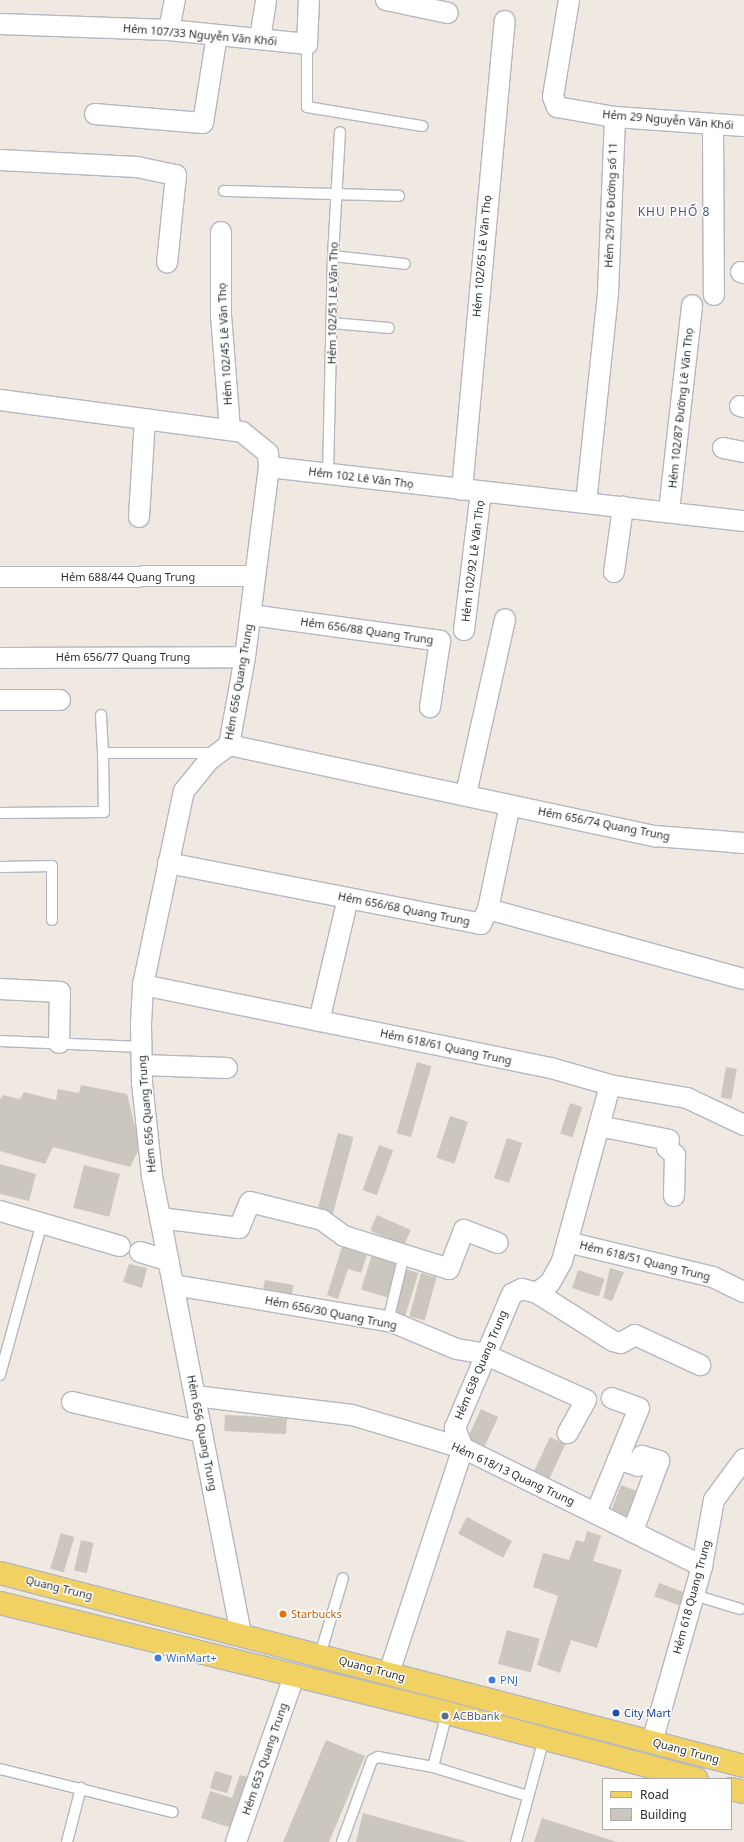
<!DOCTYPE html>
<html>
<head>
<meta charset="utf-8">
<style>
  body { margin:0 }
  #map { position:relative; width:744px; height:1842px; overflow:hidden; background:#efe9e1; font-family:"Noto Sans",sans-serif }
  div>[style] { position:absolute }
  .building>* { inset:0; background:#cbc7bf; transform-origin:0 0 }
  .roads { filter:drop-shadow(1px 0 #b4b7c1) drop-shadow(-1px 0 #b4b7c1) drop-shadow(0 1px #b4b7c1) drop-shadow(0 -1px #b4b7c1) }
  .service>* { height:10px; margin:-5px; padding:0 5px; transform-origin:5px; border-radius:5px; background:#fff }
  .minor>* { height:20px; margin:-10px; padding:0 10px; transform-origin:10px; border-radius:10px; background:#fff }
  .primary>* { height:22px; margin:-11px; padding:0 11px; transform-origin:11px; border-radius:11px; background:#f2d163 }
  .dots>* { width:11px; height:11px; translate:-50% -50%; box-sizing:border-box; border:2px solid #fff; border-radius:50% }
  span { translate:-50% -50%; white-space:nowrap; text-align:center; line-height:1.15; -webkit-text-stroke:3px #fff; paint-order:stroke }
  .street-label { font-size:11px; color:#2e2e2e }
  .food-label { font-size:11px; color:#c56008 }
  .left { translate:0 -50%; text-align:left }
  .shop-label { font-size:11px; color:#366cbe }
  .transit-label { font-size:11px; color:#164399 }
  .service-label { font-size:11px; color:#4e5e75 }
  .neighbourhood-label { font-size:12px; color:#4d5680; letter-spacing:1px }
  .legend { position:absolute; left:602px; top:1778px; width:130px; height:52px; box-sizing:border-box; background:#fff; border:1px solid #ababab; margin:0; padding:5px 7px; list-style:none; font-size:12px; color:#2e2e2e }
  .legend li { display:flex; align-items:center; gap:8px; height:20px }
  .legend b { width:20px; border:1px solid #ababab }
</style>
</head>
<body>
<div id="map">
  <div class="building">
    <i style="left:417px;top:1062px;width:15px;height:74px;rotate:16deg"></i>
    <i style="left:726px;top:1067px;width:11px;height:31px;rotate:10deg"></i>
    <i style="clip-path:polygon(81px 1085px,127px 1094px,140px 1147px,130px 1167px,53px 1147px,45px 1164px,0 1151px,0 1099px,3px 1095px,20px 1099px,24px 1092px,56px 1100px,58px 1089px,79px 1093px)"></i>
    <i style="left:570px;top:1103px;width:13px;height:32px;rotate:18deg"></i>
    <i style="left:450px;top:1116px;width:19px;height:44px;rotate:18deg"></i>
    <i style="left:338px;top:1133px;width:16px;height:84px;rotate:15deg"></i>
    <i style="left:507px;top:1138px;width:16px;height:42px;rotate:18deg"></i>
    <i style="left:379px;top:1145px;width:15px;height:48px;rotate:20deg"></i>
    <i style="clip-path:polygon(0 1164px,36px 1174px,29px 1201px,0 1194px)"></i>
    <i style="left:84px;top:1165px;width:37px;height:44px;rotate:14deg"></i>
    <i style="left:377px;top:1215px;width:37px;height:17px;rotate:24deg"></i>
    <i style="clip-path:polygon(342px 1247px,367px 1255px,361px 1273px,348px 1269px,338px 1299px,327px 1295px)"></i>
    <i style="left:372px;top:1254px;width:27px;height:37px;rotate:17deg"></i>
    <i style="clip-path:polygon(129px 1264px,147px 1268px,142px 1288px,123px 1282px)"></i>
    <i style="clip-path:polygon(610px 1268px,624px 1272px,612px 1301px,603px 1298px)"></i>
    <i style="left:405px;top:1269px;width:14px;height:48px;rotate:17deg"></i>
    <i style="left:578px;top:1270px;width:28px;height:19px;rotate:18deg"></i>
    <i style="left:421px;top:1273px;width:16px;height:45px;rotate:15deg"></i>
    <i style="left:265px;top:1280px;width:29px;height:18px;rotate:10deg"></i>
    <i style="left:481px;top:1409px;width:19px;height:41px;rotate:25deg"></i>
    <i style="left:225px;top:1415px;width:62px;height:16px;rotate:3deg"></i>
    <i style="left:550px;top:1437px;width:17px;height:40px;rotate:25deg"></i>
    <i style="left:621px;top:1485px;width:17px;height:28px;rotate:21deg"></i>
    <i style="left:467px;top:1517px;width:51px;height:19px;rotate:28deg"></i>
    <i style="clip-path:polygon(587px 1531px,601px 1536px,593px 1561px,622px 1570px,597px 1648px,571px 1640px,560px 1673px,537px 1665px,558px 1596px,533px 1587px,543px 1553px,569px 1560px,576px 1540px,584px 1542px)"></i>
    <i style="left:61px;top:1533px;width:14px;height:37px;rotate:17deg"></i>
    <i style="left:81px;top:1540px;width:13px;height:31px;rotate:13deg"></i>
    <i style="left:659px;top:1583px;width:30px;height:14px;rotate:20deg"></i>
    <i style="left:507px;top:1630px;width:34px;height:35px;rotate:15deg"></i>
    <i style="clip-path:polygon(326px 1740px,365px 1756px,329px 1842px,283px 1842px)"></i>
    <i style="left:215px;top:1771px;width:18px;height:18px;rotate:16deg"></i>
    <i style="clip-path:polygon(240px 1775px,251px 1778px,234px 1829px,201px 1818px,210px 1791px,232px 1798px)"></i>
    <i style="clip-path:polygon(363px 1813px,468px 1842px,356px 1842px)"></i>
    <i style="clip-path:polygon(542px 1818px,617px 1842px,534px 1842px)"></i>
  </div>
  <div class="roads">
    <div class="service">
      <i style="left:307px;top:44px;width:63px;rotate:90deg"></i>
      <i style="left:307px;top:107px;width:117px;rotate:9.4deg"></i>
      <i style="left:224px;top:191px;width:175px;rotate:1.6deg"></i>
      <i style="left:333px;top:256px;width:72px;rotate:6.3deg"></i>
      <i style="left:332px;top:323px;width:57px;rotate:5deg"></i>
      <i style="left:328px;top:474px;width:218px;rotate:-88.7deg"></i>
      <i style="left:333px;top:256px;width:124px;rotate:-86.8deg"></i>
      <i style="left:101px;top:715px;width:38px;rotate:87deg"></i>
      <i style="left:103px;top:753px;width:113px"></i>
      <i style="left:0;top:813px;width:104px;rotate:-0.6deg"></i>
      <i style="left:104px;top:812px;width:59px;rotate:-91deg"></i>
      <i style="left:0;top:867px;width:52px;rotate:-1.1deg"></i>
      <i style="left:52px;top:866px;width:54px;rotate:90deg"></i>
      <i style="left:0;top:1041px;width:141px;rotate:2.4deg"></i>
      <i style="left:388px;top:1321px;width:68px;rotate:-76.4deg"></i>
      <i style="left:0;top:1375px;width:158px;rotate:-74.6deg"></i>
      <i style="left:694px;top:1595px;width:48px;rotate:16.9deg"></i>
      <i style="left:320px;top:1655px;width:80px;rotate:-73.4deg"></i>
      <i style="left:433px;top:1767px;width:56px;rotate:-75.5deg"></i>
      <i style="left:0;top:1769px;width:178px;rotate:14deg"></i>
      <i style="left:67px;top:1842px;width:56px;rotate:-75.5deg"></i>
      <i style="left:342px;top:1842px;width:87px;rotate:-69.9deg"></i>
      <i style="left:372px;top:1760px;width:7px;rotate:-27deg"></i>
      <i style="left:378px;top:1757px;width:56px;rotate:10.3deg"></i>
      <i style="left:433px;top:1767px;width:99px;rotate:17deg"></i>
      <i style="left:516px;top:1842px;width:108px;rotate:-74.9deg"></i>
    </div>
    <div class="minor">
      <i style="left:386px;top:0;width:63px;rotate:11.8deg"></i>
      <i style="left:569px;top:0;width:98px;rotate:99.4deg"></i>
      <i style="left:553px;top:97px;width:11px;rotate:68deg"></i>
      <i style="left:557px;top:107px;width:59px;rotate:9.8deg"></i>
      <i style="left:615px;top:117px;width:129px;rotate:4deg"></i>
      <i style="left:0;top:24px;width:169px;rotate:2deg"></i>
      <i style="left:169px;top:30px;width:139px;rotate:5.8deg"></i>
      <i style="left:307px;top:44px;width:44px;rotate:-87.4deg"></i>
      <i style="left:169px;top:30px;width:31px;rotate:-79deg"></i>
      <i style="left:260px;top:39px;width:39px;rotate:-81deg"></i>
      <i style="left:95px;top:114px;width:108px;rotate:4.8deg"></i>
      <i style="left:203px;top:123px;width:89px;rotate:-81deg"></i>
      <i style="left:713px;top:125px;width:170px;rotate:89.7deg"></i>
      <i style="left:0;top:160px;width:137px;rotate:2.9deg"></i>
      <i style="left:137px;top:167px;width:40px;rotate:12deg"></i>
      <i style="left:176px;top:175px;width:88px;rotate:95.8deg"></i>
      <i style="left:221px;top:232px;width:83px;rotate:90deg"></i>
      <i style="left:221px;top:315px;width:115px;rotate:85.5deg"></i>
      <i style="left:741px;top:272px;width:3px;rotate:18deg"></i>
      <i style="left:0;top:400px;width:244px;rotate:7.5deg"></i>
      <i style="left:242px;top:432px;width:33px;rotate:39deg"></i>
      <i style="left:268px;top:453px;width:14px;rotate:86deg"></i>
      <i style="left:269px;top:467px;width:478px;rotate:6.5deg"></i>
      <i style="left:740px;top:406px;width:4px;rotate:14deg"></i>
      <i style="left:723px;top:448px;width:21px;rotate:11deg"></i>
      <i style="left:462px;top:490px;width:471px;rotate:-84.8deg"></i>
      <i style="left:586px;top:503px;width:211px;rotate:-84deg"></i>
      <i style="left:608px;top:293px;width:176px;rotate:-87.7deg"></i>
      <i style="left:669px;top:511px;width:207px;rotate:-83.6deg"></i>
      <i style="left:139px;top:517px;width:98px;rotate:-86.5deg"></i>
      <i style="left:614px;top:572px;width:66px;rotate:-82.1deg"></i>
      <i style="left:0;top:577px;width:255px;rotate:-0.2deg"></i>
      <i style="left:251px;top:615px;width:191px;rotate:7.8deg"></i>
      <i style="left:440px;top:641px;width:67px;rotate:98.6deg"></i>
      <i style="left:464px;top:630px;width:139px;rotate:-83deg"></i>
      <i style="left:0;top:658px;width:245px;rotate:-0.2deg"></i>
      <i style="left:0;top:700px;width:60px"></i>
      <i style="left:229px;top:745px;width:436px;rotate:12.1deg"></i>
      <i style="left:655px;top:836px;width:89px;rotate:4.5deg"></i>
      <i style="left:466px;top:794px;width:179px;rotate:-77.4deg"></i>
      <i style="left:168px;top:863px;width:319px;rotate:11deg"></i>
      <i style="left:481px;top:924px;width:17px;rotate:-65deg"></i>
      <i style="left:488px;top:909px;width:265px;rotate:15.3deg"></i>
      <i style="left:488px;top:909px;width:106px;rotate:-78.1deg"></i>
      <i style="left:143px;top:985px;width:416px;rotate:11.5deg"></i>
      <i style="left:551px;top:1068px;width:61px;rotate:16.1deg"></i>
      <i style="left:610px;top:1085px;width:78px;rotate:9.6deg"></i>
      <i style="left:687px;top:1098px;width:63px;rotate:25.3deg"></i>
      <i style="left:0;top:989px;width:60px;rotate:2.9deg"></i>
      <i style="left:60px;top:992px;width:51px;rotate:91.1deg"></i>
      <i style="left:319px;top:1021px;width:126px;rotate:-76.7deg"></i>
      <i style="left:142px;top:1065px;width:85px;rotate:2deg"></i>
      <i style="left:599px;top:1126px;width:71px;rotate:11.3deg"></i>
      <i style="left:669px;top:1140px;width:8px;rotate:104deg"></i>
      <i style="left:667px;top:1148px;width:11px;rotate:41deg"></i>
      <i style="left:675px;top:1155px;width:41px;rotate:91.4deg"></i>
      <i style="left:0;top:1211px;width:125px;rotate:16.3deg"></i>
      <i style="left:160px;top:1218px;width:80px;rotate:7.2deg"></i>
      <i style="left:239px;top:1228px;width:28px;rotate:-67deg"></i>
      <i style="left:250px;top:1202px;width:74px;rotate:14deg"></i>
      <i style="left:322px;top:1220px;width:27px;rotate:36deg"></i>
      <i style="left:344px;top:1236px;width:110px;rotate:17.4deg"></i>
      <i style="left:449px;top:1269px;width:42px;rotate:-69deg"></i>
      <i style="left:464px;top:1230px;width:36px;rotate:21deg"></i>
      <i style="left:567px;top:1242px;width:150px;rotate:13.5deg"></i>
      <i style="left:713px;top:1277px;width:34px;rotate:26deg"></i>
      <i style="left:140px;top:1252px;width:30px;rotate:17deg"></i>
      <i style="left:174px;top:1285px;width:221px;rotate:9.6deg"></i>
      <i style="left:392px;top:1322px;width:70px;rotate:22.6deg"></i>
      <i style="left:457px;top:1349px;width:27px;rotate:10deg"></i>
      <i style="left:484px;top:1354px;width:112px;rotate:24.3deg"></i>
      <i style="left:586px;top:1400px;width:38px;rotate:119deg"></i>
      <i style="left:537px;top:1293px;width:90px;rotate:32.3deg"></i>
      <i style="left:613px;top:1341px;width:8px;rotate:14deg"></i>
      <i style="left:621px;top:1343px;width:16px;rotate:-30deg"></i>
      <i style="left:635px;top:1335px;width:72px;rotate:24.8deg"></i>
      <i style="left:195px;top:1396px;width:158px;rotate:6.9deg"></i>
      <i style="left:352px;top:1415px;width:116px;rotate:16.6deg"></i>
      <i style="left:463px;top:1448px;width:267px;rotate:26.3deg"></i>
      <i style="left:72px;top:1402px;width:133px;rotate:13deg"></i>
      <i style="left:618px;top:1459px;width:21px;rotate:19deg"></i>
      <i style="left:638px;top:1466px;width:11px;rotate:-68deg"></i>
      <i style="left:642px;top:1456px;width:18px;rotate:16deg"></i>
      <i style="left:659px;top:1461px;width:75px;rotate:110.4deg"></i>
      <i style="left:596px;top:1513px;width:113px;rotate:-67.7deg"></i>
      <i style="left:639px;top:1408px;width:29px;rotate:-160deg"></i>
      <i style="left:241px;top:1634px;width:467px;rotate:-101deg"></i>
      <i style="left:152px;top:1176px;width:95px;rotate:-96.1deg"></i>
      <i style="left:142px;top:1082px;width:58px;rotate:-91deg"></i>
      <i style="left:141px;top:1024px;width:39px;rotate:-87deg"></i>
      <i style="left:143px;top:985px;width:198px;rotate:-78.1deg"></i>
      <i style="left:184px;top:791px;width:38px;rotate:-51deg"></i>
      <i style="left:208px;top:761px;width:26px;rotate:-37deg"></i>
      <i style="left:229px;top:745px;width:89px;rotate:-79.7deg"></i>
      <i style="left:245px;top:657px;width:192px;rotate:-82.8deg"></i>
      <i style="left:389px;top:1673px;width:237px;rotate:-71.8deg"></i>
      <i style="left:463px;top:1448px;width:22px;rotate:-112deg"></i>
      <i style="left:455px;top:1428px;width:146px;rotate:-67deg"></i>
      <i style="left:512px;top:1294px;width:11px;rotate:-27deg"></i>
      <i style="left:522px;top:1289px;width:16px;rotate:15deg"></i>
      <i style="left:537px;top:1293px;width:16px;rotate:-38deg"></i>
      <i style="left:550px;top:1283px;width:25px;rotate:-61deg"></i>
      <i style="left:562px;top:1261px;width:182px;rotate:-74.7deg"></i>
      <i style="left:652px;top:1742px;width:183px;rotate:-74.1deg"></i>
      <i style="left:702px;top:1566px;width:67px;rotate:-79.7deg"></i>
      <i style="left:714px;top:1500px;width:51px;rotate:-53.8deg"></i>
      <i style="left:236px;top:1842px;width:176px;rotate:-70.7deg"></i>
    </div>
    <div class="primary">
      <i style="left:0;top:1573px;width:769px;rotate:14.54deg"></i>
      <i style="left:0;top:1603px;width:460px;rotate:13.8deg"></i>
      <i style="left:447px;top:1713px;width:258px;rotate:14.8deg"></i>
      <i style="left:731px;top:1789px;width:13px;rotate:13deg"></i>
    </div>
  </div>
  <div class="dots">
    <i style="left:283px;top:1614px;background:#e8710a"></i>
    <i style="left:158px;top:1658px;background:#3f7fe0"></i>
    <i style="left:492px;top:1680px;background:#3f7fe0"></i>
    <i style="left:616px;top:1713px;background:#1a4fb4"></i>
    <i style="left:445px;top:1716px;background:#5c6f8a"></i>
  </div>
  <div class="street-label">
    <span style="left:200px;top:35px;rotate:5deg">Hẻm 107/33 Nguyễn Văn Khối</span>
    <span style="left:668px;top:120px;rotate:5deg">Hẻm 29 Nguyễn Văn Khối</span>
    <span style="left:611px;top:205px;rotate:-88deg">Hẻm 29/16 Đường số 11</span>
    <span style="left:482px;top:256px;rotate:-85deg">Hẻm 102/65 Lê Văn Thọ</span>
    <span style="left:333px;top:303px;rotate:-89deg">Hẻm 102/51 Lê Văn Thọ</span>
    <span style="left:225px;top:344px;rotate:-93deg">Hẻm 102/45 Lê Văn Thọ</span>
    <span style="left:681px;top:408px;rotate:-84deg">Hẻm 102/87 Đường Lê Văn Thọ</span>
    <span style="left:361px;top:478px;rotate:7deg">Hẻm 102 Lê Văn Thọ</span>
    <span style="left:473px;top:561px;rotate:-83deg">Hẻm 102/92 Lê Văn Thọ</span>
    <span style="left:128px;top:577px">Hẻm 688/44 Quang Trung</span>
    <span style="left:367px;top:631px;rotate:8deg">Hẻm 656/88 Quang Trung</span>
    <span style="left:123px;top:657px">Hẻm 656/77 Quang Trung</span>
    <span style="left:239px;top:682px;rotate:-80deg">Hẻm 656 Quang Trung</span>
    <span style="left:604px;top:824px;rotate:11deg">Hẻm 656/74 Quang Trung</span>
    <span style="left:404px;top:909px;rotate:11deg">Hẻm 656/68 Quang Trung</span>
    <span style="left:446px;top:1047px;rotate:12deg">Hẻm 618/61 Quang Trung</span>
    <span style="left:147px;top:1114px;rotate:-95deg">Hẻm 656 Quang Trung</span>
    <span style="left:645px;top:1261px;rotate:14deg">Hẻm 618/51 Quang Trung</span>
    <span style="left:331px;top:1313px;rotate:11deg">Hẻm 656/30 Quang Trung</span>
    <span style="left:481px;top:1365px;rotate:-67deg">Hẻm 638 Quang Trung</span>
    <span style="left:202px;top:1433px;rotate:79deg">Hẻm 656 Quang Trung</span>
    <span style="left:513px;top:1474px;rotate:25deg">Hẻm 618/13 Quang Trung</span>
    <span style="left:59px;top:1588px;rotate:14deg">Quang Trung</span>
    <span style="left:692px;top:1597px;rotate:-75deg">Hẻm 618 Quang Trung</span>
    <span style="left:372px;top:1669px;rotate:15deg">Quang Trung</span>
    <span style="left:686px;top:1751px;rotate:15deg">Quang Trung</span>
    <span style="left:265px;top:1759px;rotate:-71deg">Hẻm 653 Quang Trung</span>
  </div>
  <div class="food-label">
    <span class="left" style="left:291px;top:1614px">Starbucks</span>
  </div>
  <div class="shop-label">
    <span class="left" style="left:166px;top:1658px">WinMart+</span>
    <span class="left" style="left:500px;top:1680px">PNJ</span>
  </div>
  <div class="transit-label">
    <span class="left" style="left:624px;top:1713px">City Mart</span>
  </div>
  <div class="service-label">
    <span class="left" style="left:453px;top:1716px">ACBbank</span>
  </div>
  <div class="neighbourhood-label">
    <span style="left:674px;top:212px">KHU PHỐ 8</span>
  </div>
  <ul class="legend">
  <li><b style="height:5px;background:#f2d163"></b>Road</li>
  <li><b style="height:11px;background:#cbc7bf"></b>Building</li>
  </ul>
</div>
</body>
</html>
